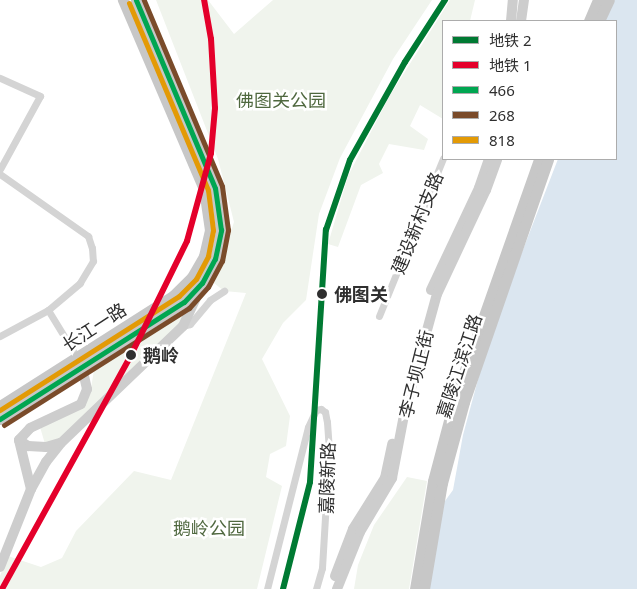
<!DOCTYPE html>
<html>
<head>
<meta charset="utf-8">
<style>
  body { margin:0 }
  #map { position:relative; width:637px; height:589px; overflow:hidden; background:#fff; font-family:"Noto Sans","Noto Sans SC",sans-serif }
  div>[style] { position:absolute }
  .green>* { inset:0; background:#f0f4ed }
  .water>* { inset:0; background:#dbe6f0 }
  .street>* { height:7px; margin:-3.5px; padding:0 3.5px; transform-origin:3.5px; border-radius:3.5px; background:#d4d4d4 }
  .secondary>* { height:10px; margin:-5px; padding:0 5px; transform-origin:5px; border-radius:5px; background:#cdcdcd }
  .primary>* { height:11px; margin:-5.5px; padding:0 5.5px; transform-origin:5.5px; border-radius:5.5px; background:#c7c7c7 }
  .bus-1>* { height:5px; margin:-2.5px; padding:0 2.5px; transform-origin:2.5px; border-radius:2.5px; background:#00a651 }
  .bus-2>* { height:5px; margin:-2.5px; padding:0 2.5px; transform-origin:2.5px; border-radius:2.5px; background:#7a4b2a }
  .bus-3>* { height:5px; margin:-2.5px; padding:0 2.5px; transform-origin:2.5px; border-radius:2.5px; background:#e39a05 }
  .metro-1>* { height:6px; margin:-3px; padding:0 3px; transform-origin:3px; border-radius:3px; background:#007a33 }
  .metro-2>* { height:6px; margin:-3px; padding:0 3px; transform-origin:3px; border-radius:3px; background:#e4002b }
  .dots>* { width:14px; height:14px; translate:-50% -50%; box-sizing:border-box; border:2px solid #fff; border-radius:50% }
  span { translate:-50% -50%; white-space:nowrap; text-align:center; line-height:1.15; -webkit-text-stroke:5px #fff; paint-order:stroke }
  .park-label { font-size:18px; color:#4f683f }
  .street-label { font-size:18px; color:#2f2f2f }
  .stop-label { font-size:18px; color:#2f2f2f; font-weight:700 }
  .left { translate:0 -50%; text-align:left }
  .legend { position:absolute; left:442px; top:20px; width:175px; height:140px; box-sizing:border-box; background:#fff; border:1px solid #acacac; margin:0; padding:6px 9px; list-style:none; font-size:15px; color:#2f2f2f }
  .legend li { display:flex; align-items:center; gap:10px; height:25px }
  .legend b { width:25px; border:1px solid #acacac }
</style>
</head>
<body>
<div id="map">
  <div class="green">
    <i style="clip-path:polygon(156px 0,208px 0,234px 34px,273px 0,432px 0,393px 59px,340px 158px,319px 214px,306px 300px,283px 323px,262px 359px,290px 416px,286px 446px,270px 454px,266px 477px,282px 486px,257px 589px,0 589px,0 576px,8px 556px,41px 567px,62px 558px,76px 531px,134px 471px,171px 480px,246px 293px,224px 291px,214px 283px,234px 222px,218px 159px)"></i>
    <i style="clip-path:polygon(450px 0,475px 0,470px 21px,443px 21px,443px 119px,420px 105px,410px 126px,428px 139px,424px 150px,389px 144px,379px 164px,383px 173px,361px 185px,338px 247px,328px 244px,348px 176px,389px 97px)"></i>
    <i style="clip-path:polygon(184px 310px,187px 314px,184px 319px,59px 442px,45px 444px,40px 427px,84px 405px,90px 394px,94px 370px)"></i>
    <i style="clip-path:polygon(407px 477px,427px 481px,409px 589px,354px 589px,358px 565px,374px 525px)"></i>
  </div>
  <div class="water">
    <i style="clip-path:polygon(611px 0,637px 0,637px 589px,418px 589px,424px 530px,453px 490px,463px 435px,490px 335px,558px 159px,616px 159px,616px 21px,603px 21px)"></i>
  </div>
  <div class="street">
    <i style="left:0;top:78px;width:44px;rotate:24.2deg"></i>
    <i style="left:40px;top:96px;width:83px;rotate:118.7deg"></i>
    <i style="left:0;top:174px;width:108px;rotate:35.2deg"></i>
    <i style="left:88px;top:236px;width:13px;rotate:72deg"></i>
    <i style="left:92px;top:248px;width:13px;rotate:86deg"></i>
    <i style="left:93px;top:261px;width:26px;rotate:121deg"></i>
    <i style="left:80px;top:283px;width:42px;rotate:139.8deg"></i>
    <i style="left:379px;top:316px;width:170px;rotate:-67.9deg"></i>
    <i style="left:183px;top:326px;width:7px;rotate:-16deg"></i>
    <i style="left:190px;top:324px;width:31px;rotate:-50deg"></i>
    <i style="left:210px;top:300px;width:17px;rotate:-33deg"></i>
    <i style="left:0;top:336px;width:55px;rotate:-28.4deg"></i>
    <i style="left:48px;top:310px;width:57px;rotate:58.5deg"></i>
    <i style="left:267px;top:589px;width:167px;rotate:-75.8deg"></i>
    <i style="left:308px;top:427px;width:19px;rotate:-65deg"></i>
    <i style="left:316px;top:410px;width:5px;rotate:-11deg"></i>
    <i style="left:321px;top:409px;width:5px;rotate:37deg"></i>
    <i style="left:325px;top:412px;width:10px;rotate:79deg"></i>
    <i style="left:327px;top:422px;width:28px;rotate:86deg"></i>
    <i style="left:329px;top:450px;width:118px;rotate:93.4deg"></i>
    <i style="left:322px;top:568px;width:22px;rotate:106deg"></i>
  </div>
  <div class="secondary">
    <i style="left:511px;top:21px;width:21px;rotate:-85deg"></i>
    <i style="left:521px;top:21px;width:21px;rotate:-82deg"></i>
    <i style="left:431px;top:290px;width:113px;rotate:-64.8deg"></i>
    <i style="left:479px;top:188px;width:31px;rotate:-71deg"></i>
    <i style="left:19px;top:440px;width:11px;rotate:34deg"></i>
    <i style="left:28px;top:446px;width:18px;rotate:3deg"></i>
    <i style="left:46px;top:447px;width:15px;rotate:-16deg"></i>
    <i style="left:31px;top:489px;width:50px;rotate:-103.8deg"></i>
    <i style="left:19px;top:440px;width:16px;rotate:-47deg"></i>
    <i style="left:30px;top:428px;width:56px;rotate:-25.2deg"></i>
    <i style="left:81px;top:404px;width:16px;rotate:-68deg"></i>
    <i style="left:87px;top:389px;width:22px;rotate:-103deg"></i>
    <i style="left:0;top:567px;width:84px;rotate:-68.3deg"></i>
    <i style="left:31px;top:489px;width:31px;rotate:-61deg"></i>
    <i style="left:46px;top:462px;width:24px;rotate:-52deg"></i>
    <i style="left:61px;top:443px;width:169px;rotate:-43.8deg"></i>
    <i style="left:183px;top:326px;width:45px;rotate:-65.1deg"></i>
    <i style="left:335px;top:576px;width:50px;rotate:-69deg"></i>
    <i style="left:353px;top:529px;width:60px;rotate:-57.9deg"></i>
    <i style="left:385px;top:478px;width:35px;rotate:-78deg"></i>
    <i style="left:337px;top:589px;width:61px;rotate:-68deg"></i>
    <i style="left:360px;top:532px;width:63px;rotate:-59.3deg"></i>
    <i style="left:392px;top:478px;width:69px;rotate:-79.2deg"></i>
    <i style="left:405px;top:410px;width:120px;rotate:-74.6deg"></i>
    <i style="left:437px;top:294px;width:115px;rotate:-64.8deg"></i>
    <i style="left:486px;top:190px;width:33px;rotate:-70deg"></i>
  </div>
  <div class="primary">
    <i style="left:589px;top:21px;width:23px;rotate:-67deg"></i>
    <i style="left:599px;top:21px;width:23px;rotate:-65deg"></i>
    <i style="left:0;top:406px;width:206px;rotate:-32.5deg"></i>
    <i style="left:174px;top:295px;width:25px;rotate:-45deg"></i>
    <i style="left:192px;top:277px;width:24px;rotate:-60deg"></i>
    <i style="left:204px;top:256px;width:27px;rotate:-77deg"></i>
    <i style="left:210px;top:230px;width:41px;rotate:-98.3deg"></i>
    <i style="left:204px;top:189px;width:206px;rotate:-113.2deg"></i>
    <i style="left:0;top:419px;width:218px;rotate:-32.5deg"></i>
    <i style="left:184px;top:302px;width:26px;rotate:-47deg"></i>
    <i style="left:202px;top:283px;width:27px;rotate:-62deg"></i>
    <i style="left:215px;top:259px;width:30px;rotate:-78deg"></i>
    <i style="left:221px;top:230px;width:42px;rotate:-98.1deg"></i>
    <i style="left:215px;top:188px;width:204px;rotate:-112.8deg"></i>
    <i style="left:415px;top:589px;width:109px;rotate:-80.5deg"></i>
    <i style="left:433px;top:481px;width:86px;rotate:-75.2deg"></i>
    <i style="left:455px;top:398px;width:253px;rotate:-70.6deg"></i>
    <i style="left:424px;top:589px;width:108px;rotate:-80.4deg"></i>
    <i style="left:442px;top:483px;width:84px;rotate:-74.8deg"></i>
    <i style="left:464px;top:402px;width:257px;rotate:-70.9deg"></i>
  </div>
  <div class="bus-1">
    <i style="left:0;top:419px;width:218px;rotate:-32.5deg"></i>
    <i style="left:184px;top:302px;width:26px;rotate:-47deg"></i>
    <i style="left:202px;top:283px;width:27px;rotate:-62deg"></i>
    <i style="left:215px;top:259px;width:30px;rotate:-78deg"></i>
    <i style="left:221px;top:230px;width:42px;rotate:-98.1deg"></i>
    <i style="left:215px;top:188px;width:204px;rotate:-112.8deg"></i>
  </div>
  <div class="bus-2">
    <i style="left:4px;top:425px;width:219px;rotate:-32.3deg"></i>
    <i style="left:189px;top:308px;width:28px;rotate:-48deg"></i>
    <i style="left:208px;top:287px;width:30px;rotate:-62deg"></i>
    <i style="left:222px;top:261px;width:32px;rotate:-79deg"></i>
    <i style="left:228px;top:230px;width:44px;rotate:-97.8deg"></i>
    <i style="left:222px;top:186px;width:202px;rotate:-112.8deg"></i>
  </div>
  <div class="bus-3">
    <i style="left:0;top:410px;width:212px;rotate:-32.5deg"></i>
    <i style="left:179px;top:296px;width:24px;rotate:-45deg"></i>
    <i style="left:196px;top:279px;width:26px;rotate:-62deg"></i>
    <i style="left:208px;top:256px;width:26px;rotate:-79deg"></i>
    <i style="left:213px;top:230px;width:40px;rotate:-97.1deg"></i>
    <i style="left:208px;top:190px;width:203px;rotate:-112.9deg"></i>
  </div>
  <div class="metro-1">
    <i style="left:283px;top:589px;width:110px;rotate:-75.8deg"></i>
    <i style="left:310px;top:482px;width:253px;rotate:-86.4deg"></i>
    <i style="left:326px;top:230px;width:74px;rotate:-71.1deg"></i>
    <i style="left:350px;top:160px;width:112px;rotate:-60.7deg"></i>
    <i style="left:405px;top:62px;width:74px;rotate:-57.2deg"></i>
  </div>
  <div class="metro-2">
    <i style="left:2px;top:589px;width:267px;rotate:-61.1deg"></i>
    <i style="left:131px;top:355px;width:127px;rotate:-63.8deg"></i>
    <i style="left:187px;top:241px;width:91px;rotate:-74.7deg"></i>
    <i style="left:211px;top:153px;width:45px;rotate:-84.9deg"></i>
    <i style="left:215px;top:108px;width:69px;rotate:-93.3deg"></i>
    <i style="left:211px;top:39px;width:40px;rotate:-100deg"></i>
  </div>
  <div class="dots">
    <i style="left:322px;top:294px;background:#2f2f2f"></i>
    <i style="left:131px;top:355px;background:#2f2f2f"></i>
  </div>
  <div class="park-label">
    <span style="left:281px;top:100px">佛图关公园</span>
    <span style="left:209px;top:528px">鹅岭公园</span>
  </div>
  <div class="street-label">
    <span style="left:417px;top:223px;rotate:-68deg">建设新村支路</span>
    <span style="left:94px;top:327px;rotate:-33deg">长江一路</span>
    <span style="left:459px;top:366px;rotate:-72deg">嘉陵江滨江路</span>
    <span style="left:416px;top:374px;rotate:-76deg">李子坝正街</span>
    <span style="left:327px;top:478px;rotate:-88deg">嘉陵新路</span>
  </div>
  <div class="stop-label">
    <span class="left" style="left:334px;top:294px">佛图关</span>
    <span class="left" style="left:143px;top:355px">鹅岭</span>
  </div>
  <ul class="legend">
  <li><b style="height:6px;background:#007a33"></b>地铁 2</li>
  <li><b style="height:6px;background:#e4002b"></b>地铁 1</li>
  <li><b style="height:6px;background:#00a651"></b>466</li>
  <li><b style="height:6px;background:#7a4b2a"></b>268</li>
  <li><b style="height:6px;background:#e39a05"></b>818</li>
  </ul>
</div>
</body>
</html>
